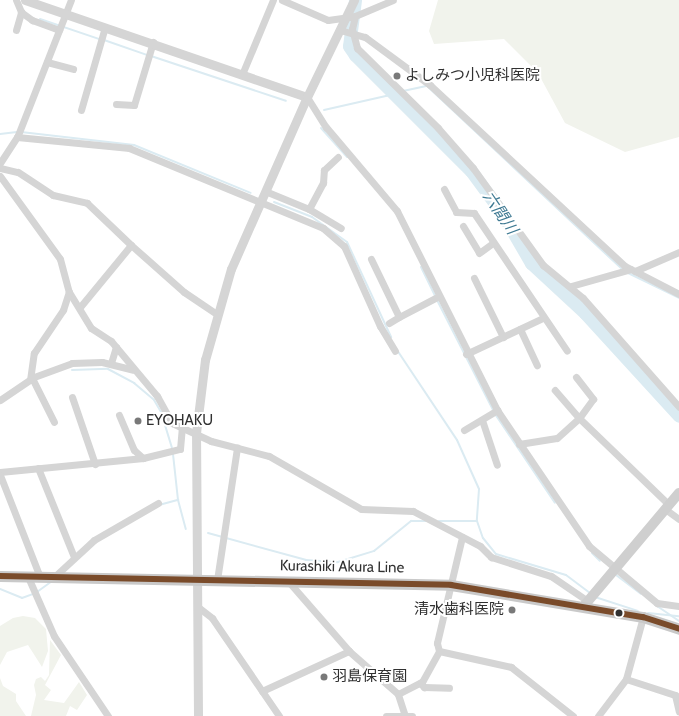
<!DOCTYPE html>
<html>
<head>
<meta charset="utf-8">
<style>
  body { margin:0 }
  #map { position:relative; width:679px; height:716px; overflow:hidden; background:#fff; font-family:Cabin,"Noto Sans JP",sans-serif }
  div>[style] { position:absolute }
  .green>* { inset:0; background:#f1f3ec }
  .stream>* { height:2px; margin:-1px; padding:0 1px; transform-origin:1px; border-radius:1px; background:#dbebf2 }
  .river>* { height:13px; margin:-6.5px; padding:0 6.5px; transform-origin:6.5px; border-radius:6.5px; background:#dbebf2 }
  .minor>* { height:7px; margin:-3.5px; padding:0 3.5px; transform-origin:3.5px; border-radius:3.5px; background:#d5d5d5 }
  .tertiary>* { height:9px; margin:-4.5px; padding:0 4.5px; transform-origin:4.5px; border-radius:4.5px; background:#d5d5d5 }
  .secondary>* { height:10px; margin:-5px; padding:0 5px; transform-origin:5px; border-radius:5px; background:#cfcfcf }
  .primary>* { height:11px; margin:-5.5px; padding:0 5.5px; transform-origin:5.5px; border-radius:5.5px; background:#c9c9c9 }
  .bus-1>* { height:6px; margin:-3px; padding:0 3px; transform-origin:3px; border-radius:3px; background:#7a4b2a }
  .dots>* { width:11px; height:11px; translate:-50% -50%; box-sizing:border-box; border:2px solid #fff; border-radius:50% }
  span { translate:-50% -50%; white-space:nowrap; text-align:center; line-height:1.15; -webkit-text-stroke:4px #fff; paint-order:stroke }
  .poi-label { font-size:15px; color:#313131 }
  .left { translate:0 -50%; text-align:left }
  .right { translate:-100% -50%; text-align:right }
  .street-label { font-size:15px; color:#313131 }
  .water-label { font-size:16px; color:#3f7a93; font-style:italic }
</style>
</head>
<body>
<div id="map">
  <div class="green">
    <i style="clip-path:polygon(438px 0,679px 0,679px 137px,625px 152px,565px 123px,538px 73px,504px 39px,434px 44px,429px 31px)"></i>
    <i style="clip-path:polygon(23px 616px,35px 618px,46px 629px,48px 651px,42px 667px,28px 645px,7px 652px,0 665px,0 626px,13px 618px)"></i>
    <i style="clip-path:polygon(50px 640px,61px 655px,45px 685px,51px 690px,44px 700px,64px 703px,79px 682px,87px 695px,77px 710px,70px 706px,66px 716px,31px 716px,36px 695px,34px 685px,36px 679px,41px 677px,45px 681px,49px 675px)"></i>
    <i style="clip-path:polygon(0 678px,3px 686px,16px 694px,16px 701px,26px 716px,0 716px)"></i>
  </div>
  <div class="stream">
    <i style="left:40px;top:19px;width:62px;rotate:18.7deg"></i>
    <i style="left:104px;top:40px;width:46px;rotate:19.2deg"></i>
    <i style="left:151px;top:56px;width:142px;rotate:18.4deg"></i>
    <i style="left:403px;top:91px;width:25px;rotate:-12deg"></i>
    <i style="left:427px;top:86px;width:269px;rotate:43.2deg"></i>
    <i style="left:324px;top:110px;width:77px;rotate:-12.8deg"></i>
    <i style="left:321px;top:128px;width:39px;rotate:48deg"></i>
    <i style="left:21px;top:132px;width:114px;rotate:6.6deg"></i>
    <i style="left:134px;top:145px;width:126px;rotate:22.3deg"></i>
    <i style="left:0;top:134px;width:17px;rotate:-7deg"></i>
    <i style="left:274px;top:202px;width:41px;rotate:21.5deg"></i>
    <i style="left:312px;top:217px;width:43px;rotate:35.5deg"></i>
    <i style="left:347px;top:242px;width:105px;rotate:65.1deg"></i>
    <i style="left:421px;top:267px;width:32px;rotate:64deg"></i>
    <i style="left:626px;top:272px;width:59px;rotate:26.1deg"></i>
    <i style="left:437px;top:300px;width:123px;rotate:63deg"></i>
    <i style="left:397px;top:350px;width:108px;rotate:56.3deg"></i>
    <i style="left:457px;top:440px;width:54px;rotate:65.8deg"></i>
    <i style="left:479px;top:489px;width:32px;rotate:94deg"></i>
    <i style="left:477px;top:521px;width:18px;rotate:71deg"></i>
    <i style="left:483px;top:538px;width:21px;rotate:51deg"></i>
    <i style="left:496px;top:554px;width:73px;rotate:16.7deg"></i>
    <i style="left:566px;top:575px;width:30px;rotate:37deg"></i>
    <i style="left:72px;top:370px;width:36px;rotate:-2deg"></i>
    <i style="left:108px;top:369px;width:30px;rotate:28deg"></i>
    <i style="left:134px;top:383px;width:26px;rotate:40deg"></i>
    <i style="left:154px;top:400px;width:14px;rotate:60deg"></i>
    <i style="left:161px;top:412px;width:37px;rotate:73deg"></i>
    <i style="left:495px;top:414px;width:107px;rotate:56deg"></i>
    <i style="left:178px;top:500px;width:30px;rotate:75deg"></i>
    <i style="left:159px;top:505px;width:20px;rotate:-15deg"></i>
    <i style="left:178px;top:500px;width:46px;rotate:-96.2deg"></i>
    <i style="left:439px;top:521px;width:38px"></i>
    <i style="left:208px;top:533px;width:102px;rotate:15.4deg"></i>
    <i style="left:306px;top:560px;width:32px;rotate:4deg"></i>
    <i style="left:338px;top:562px;width:38px;rotate:-17deg"></i>
    <i style="left:374px;top:551px;width:48px;rotate:-39deg"></i>
    <i style="left:411px;top:521px;width:15px"></i>
    <i style="left:592px;top:553px;width:11px;rotate:45deg"></i>
    <i style="left:616px;top:575px;width:31px;rotate:37deg"></i>
    <i style="left:0;top:589px;width:24px;rotate:22deg"></i>
    <i style="left:22px;top:598px;width:12px;rotate:-20deg"></i>
    <i style="left:37px;top:592px;width:17px;rotate:-36deg"></i>
    <i style="left:595px;top:597px;width:45px;rotate:18deg"></i>
    <i style="left:657px;top:606px;width:27px;rotate:34deg"></i>
    <i style="left:648px;top:613px;width:31px;rotate:6deg"></i>
  </div>
  <div class="river">
    <i style="left:355px;top:0;width:46px;rotate:97.4deg"></i>
    <i style="left:349px;top:46px;width:11px;rotate:56deg"></i>
    <i style="left:355px;top:55px;width:164px;rotate:45deg"></i>
    <i style="left:471px;top:171px;width:52px;rotate:53.6deg"></i>
    <i style="left:502px;top:213px;width:58px;rotate:59.9deg"></i>
    <i style="left:531px;top:263px;width:74px;rotate:42.8deg"></i>
    <i style="left:585px;top:313px;width:139px;rotate:47.6deg"></i>
  </div>
  <div class="minor">
    <i style="left:16px;top:0;width:13px;rotate:67deg"></i>
    <i style="left:21px;top:12px;width:14px;rotate:36deg"></i>
    <i style="left:32px;top:20px;width:29px;rotate:20deg"></i>
    <i style="left:282px;top:0;width:50px;rotate:23.5deg"></i>
    <i style="left:328px;top:20px;width:27px;rotate:-8deg"></i>
    <i style="left:355px;top:16px;width:41px;rotate:-22.8deg"></i>
    <i style="left:355px;top:16px;width:13px;rotate:103deg"></i>
    <i style="left:352px;top:29px;width:20px;rotate:75deg"></i>
    <i style="left:357px;top:48px;width:114px;rotate:44.6deg"></i>
    <i style="left:438px;top:128px;width:53px;rotate:48.8deg"></i>
    <i style="left:473px;top:168px;width:120px;rotate:54.2deg"></i>
    <i style="left:543px;top:265px;width:52px;rotate:39.5deg"></i>
    <i style="left:583px;top:298px;width:145px;rotate:48.6deg"></i>
    <i style="left:16px;top:30px;width:19px;rotate:-74deg"></i>
    <i style="left:340px;top:30px;width:26px;rotate:16deg"></i>
    <i style="left:365px;top:37px;width:81px;rotate:36.4deg"></i>
    <i style="left:430px;top:85px;width:266px;rotate:42.9deg"></i>
    <i style="left:625px;top:266px;width:61px;rotate:27.4deg"></i>
    <i style="left:47px;top:62px;width:27px;rotate:15deg"></i>
    <i style="left:243px;top:72px;width:78px;rotate:-67.4deg"></i>
    <i style="left:307px;top:97px;width:36px;rotate:58deg"></i>
    <i style="left:326px;top:127px;width:110px;rotate:49.8deg"></i>
    <i style="left:397px;top:211px;width:223px;rotate:63.3deg"></i>
    <i style="left:497px;top:410px;width:164px;rotate:55.9deg"></i>
    <i style="left:589px;top:546px;width:89px;rotate:40deg"></i>
    <i style="left:657px;top:603px;width:22px;rotate:8deg"></i>
    <i style="left:116px;top:104px;width:18px;rotate:3deg"></i>
    <i style="left:134px;top:105px;width:66px;rotate:-73.2deg"></i>
    <i style="left:81px;top:110px;width:86px;rotate:-73.9deg"></i>
    <i style="left:17px;top:137px;width:113px;rotate:5.6deg"></i>
    <i style="left:129px;top:148px;width:210px;rotate:22.4deg"></i>
    <i style="left:323px;top:228px;width:28px;rotate:41deg"></i>
    <i style="left:344px;top:246px;width:88px;rotate:65.8deg"></i>
    <i style="left:380px;top:326px;width:29px;rotate:59deg"></i>
    <i style="left:0;top:163px;width:33px;rotate:-57deg"></i>
    <i style="left:18px;top:135px;width:145px;rotate:-68.6deg"></i>
    <i style="left:0;top:168px;width:18px;rotate:13deg"></i>
    <i style="left:18px;top:172px;width:42px;rotate:33.3deg"></i>
    <i style="left:53px;top:195px;width:35px;rotate:13deg"></i>
    <i style="left:87px;top:203px;width:61px;rotate:43.7deg"></i>
    <i style="left:131px;top:245px;width:80px;rotate:129.4deg"></i>
    <i style="left:0;top:176px;width:102px;rotate:54.1deg"></i>
    <i style="left:60px;top:259px;width:34px;rotate:75deg"></i>
    <i style="left:69px;top:292px;width:42px;rotate:58.6deg"></i>
    <i style="left:91px;top:328px;width:24px;rotate:33deg"></i>
    <i style="left:111px;top:341px;width:72px;rotate:50.1deg"></i>
    <i style="left:157px;top:396px;width:31px;rotate:61deg"></i>
    <i style="left:172px;top:423px;width:43px;rotate:24.8deg"></i>
    <i style="left:211px;top:441px;width:60px;rotate:14.5deg"></i>
    <i style="left:269px;top:456px;width:106px;rotate:29.9deg"></i>
    <i style="left:361px;top:509px;width:52px;rotate:2.2deg"></i>
    <i style="left:413px;top:511px;width:76px;rotate:27.6deg"></i>
    <i style="left:480px;top:546px;width:16px;rotate:45deg"></i>
    <i style="left:491px;top:557px;width:63px;rotate:17.6deg"></i>
    <i style="left:551px;top:576px;width:42px;rotate:34.4deg"></i>
    <i style="left:444px;top:189px;width:26px;rotate:62deg"></i>
    <i style="left:456px;top:212px;width:18px;rotate:3deg"></i>
    <i style="left:474px;top:213px;width:166px;rotate:56deg"></i>
    <i style="left:265px;top:191px;width:48px;rotate:22.2deg"></i>
    <i style="left:309px;top:209px;width:37px;rotate:31deg"></i>
    <i style="left:309px;top:209px;width:30px;rotate:-62deg"></i>
    <i style="left:323px;top:183px;width:13px;rotate:-86deg"></i>
    <i style="left:324px;top:170px;width:19px;rotate:-43deg"></i>
    <i style="left:463px;top:226px;width:31px;rotate:59deg"></i>
    <i style="left:479px;top:253px;width:17px;rotate:-36deg"></i>
    <i style="left:131px;top:245px;width:71px;rotate:41.6deg"></i>
    <i style="left:184px;top:292px;width:40px;rotate:34deg"></i>
    <i style="left:371px;top:259px;width:64px;rotate:64.2deg"></i>
    <i style="left:399px;top:317px;width:45px;rotate:-27.7deg"></i>
    <i style="left:635px;top:271px;width:48px;rotate:-23.4deg"></i>
    <i style="left:474px;top:278px;width:66px;rotate:63.8deg"></i>
    <i style="left:571px;top:286px;width:62px;rotate:-15.8deg"></i>
    <i style="left:389px;top:323px;width:12px;rotate:-31deg"></i>
    <i style="left:520px;top:329px;width:40px;rotate:65deg"></i>
    <i style="left:466px;top:354px;width:85px;rotate:-25.1deg"></i>
    <i style="left:111px;top:363px;width:17px;rotate:-73deg"></i>
    <i style="left:576px;top:377px;width:28px;rotate:52deg"></i>
    <i style="left:593px;top:399px;width:24px;rotate:126deg"></i>
    <i style="left:579px;top:418px;width:125px;rotate:44deg"></i>
    <i style="left:32px;top:378px;width:49px;rotate:63.4deg"></i>
    <i style="left:30px;top:380px;width:27px;rotate:-82deg"></i>
    <i style="left:34px;top:353px;width:52px;rotate:-56deg"></i>
    <i style="left:63px;top:310px;width:19px;rotate:-72deg"></i>
    <i style="left:72px;top:397px;width:71px;rotate:71.1deg"></i>
    <i style="left:0;top:400px;width:41px;rotate:-34.1deg"></i>
    <i style="left:34px;top:377px;width:40px;rotate:-20.2deg"></i>
    <i style="left:72px;top:363px;width:30px;rotate:-2deg"></i>
    <i style="left:102px;top:362px;width:32px;rotate:14deg"></i>
    <i style="left:119px;top:415px;width:38px;rotate:67deg"></i>
    <i style="left:134px;top:450px;width:12px;rotate:42deg"></i>
    <i style="left:482px;top:420px;width:47px;rotate:71.6deg"></i>
    <i style="left:464px;top:430px;width:39px;rotate:-31deg"></i>
    <i style="left:519px;top:444px;width:38px;rotate:-9deg"></i>
    <i style="left:557px;top:438px;width:30px;rotate:-42deg"></i>
    <i style="left:579px;top:418px;width:37px;rotate:-131deg"></i>
    <i style="left:38px;top:468px;width:96px;rotate:68deg"></i>
    <i style="left:0;top:472px;width:144px;rotate:-5.6deg"></i>
    <i style="left:143px;top:458px;width:38px;rotate:-14deg"></i>
    <i style="left:180px;top:449px;width:21px;rotate:-85deg"></i>
    <i style="left:0;top:475px;width:110px;rotate:68.6deg"></i>
    <i style="left:665px;top:509px;width:17px;rotate:36deg"></i>
    <i style="left:462px;top:537px;width:109px;rotate:103.3deg"></i>
    <i style="left:437px;top:643px;width:8px;rotate:76deg"></i>
    <i style="left:439px;top:651px;width:74px;rotate:12.5deg"></i>
    <i style="left:511px;top:667px;width:79px;rotate:38.3deg"></i>
    <i style="left:28px;top:577px;width:64px;rotate:66.2deg"></i>
    <i style="left:54px;top:636px;width:97px;rotate:56deg"></i>
    <i style="left:54px;top:577px;width:54px;rotate:-42.8deg"></i>
    <i style="left:94px;top:540px;width:74px;rotate:-30deg"></i>
    <i style="left:217px;top:580px;width:134px;rotate:-81.4deg"></i>
    <i style="left:288px;top:581px;width:94px;rotate:48.9deg"></i>
    <i style="left:350px;top:652px;width:64px;rotate:41.2deg"></i>
    <i style="left:198px;top:607px;width:18px;rotate:38deg"></i>
    <i style="left:212px;top:618px;width:119px;rotate:55.6deg"></i>
    <i style="left:626px;top:679px;width:52px;rotate:18.1deg"></i>
    <i style="left:675px;top:695px;width:17px;rotate:77deg"></i>
    <i style="left:420px;top:683px;width:6px;rotate:45deg"></i>
    <i style="left:424px;top:687px;width:25px;rotate:2deg"></i>
    <i style="left:262px;top:691px;width:96px;rotate:-24.7deg"></i>
    <i style="left:386px;top:716px;width:26px"></i>
    <i style="left:405px;top:716px;width:23px;rotate:-108deg"></i>
    <i style="left:398px;top:694px;width:27px;rotate:-27deg"></i>
    <i style="left:422px;top:682px;width:35px;rotate:-61deg"></i>
    <i style="left:598px;top:716px;width:46px;rotate:-52.9deg"></i>
    <i style="left:626px;top:679px;width:64px;rotate:-74.7deg"></i>
  </div>
  <div class="tertiary">
    <i style="left:25px;top:0;width:298px;rotate:19deg"></i>
    <i style="left:198px;top:716px;width:283px;rotate:-90.4deg"></i>
    <i style="left:196px;top:433px;width:74px;rotate:-83deg"></i>
    <i style="left:205px;top:360px;width:95px;rotate:-74.1deg"></i>
    <i style="left:231px;top:269px;width:188px;rotate:-66.2deg"></i>
    <i style="left:307px;top:97px;width:108px;rotate:-64.1deg"></i>
  </div>
  <div class="secondary">
    <i style="left:583px;top:607px;width:149px;rotate:-49.9deg"></i>
  </div>
  <div class="primary">
    <i style="left:0;top:576px;width:451px;rotate:1.1deg"></i>
    <i style="left:451px;top:585px;width:195px;rotate:9.5deg"></i>
    <i style="left:643px;top:617px;width:38px;rotate:18deg"></i>
  </div>
  <div class="bus-1">
    <i style="left:0;top:576px;width:451px;rotate:1.1deg"></i>
    <i style="left:451px;top:585px;width:195px;rotate:9.5deg"></i>
    <i style="left:643px;top:617px;width:38px;rotate:18deg"></i>
  </div>
  <div class="dots">
    <i style="left:397px;top:76px;background:#797979"></i>
    <i style="left:138px;top:421px;background:#797979"></i>
    <i style="left:512px;top:610px;background:#797979"></i>
    <i style="left:619px;top:613px;background:#313131"></i>
    <i style="left:324px;top:677px;background:#797979"></i>
  </div>
  <div class="poi-label">
    <span class="left" style="left:405px;top:76px">よしみつ小児科医院</span>
    <span class="left" style="left:146px;top:421px">EYOHAKU</span>
    <span class="right" style="left:504px;top:610px">清水歯科医院</span>
    <span class="left" style="left:332px;top:677px">羽島保育園</span>
  </div>
  <div class="street-label">
    <span style="left:342px;top:567px;rotate:1deg">Kurashiki Akura Line</span>
  </div>
  <div class="water-label">
    <span style="left:500px;top:213px;rotate:56deg">六間川</span>
  </div>
</div>
</body>
</html>
